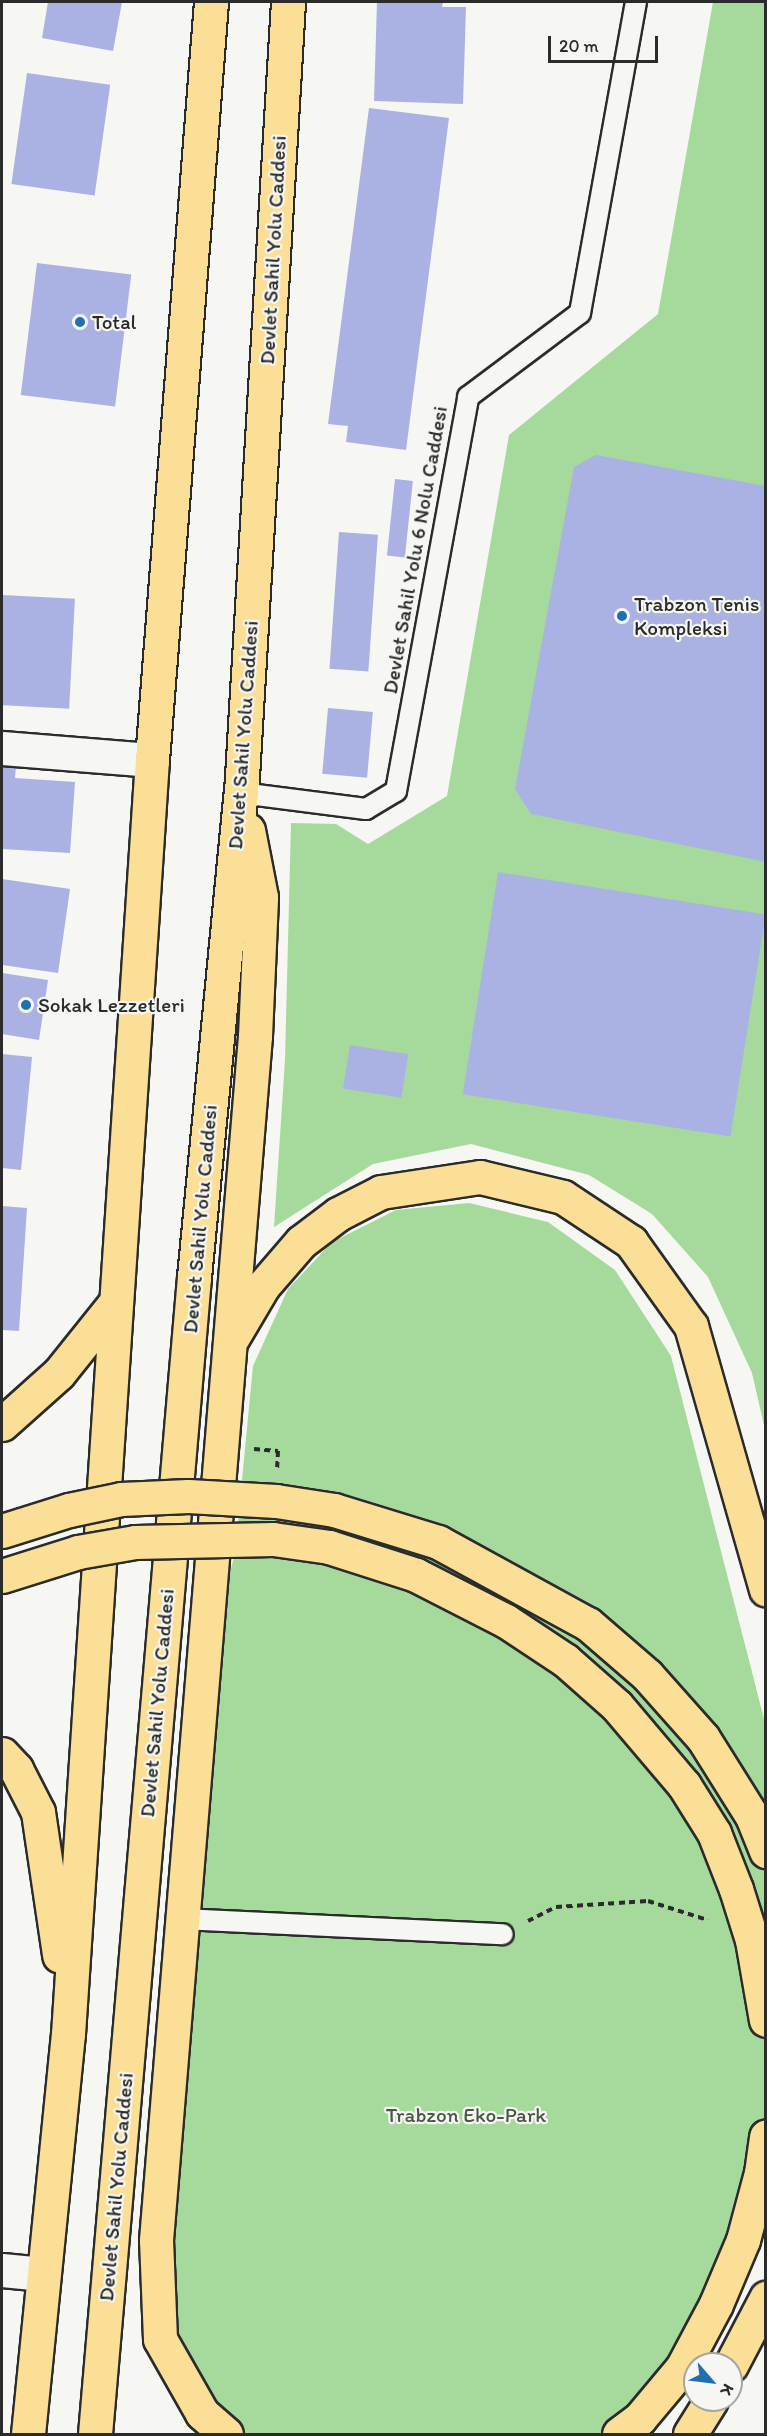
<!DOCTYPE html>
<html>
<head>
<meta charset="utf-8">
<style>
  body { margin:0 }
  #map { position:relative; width:767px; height:2436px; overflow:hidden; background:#f6f6f2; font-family:Itim,sans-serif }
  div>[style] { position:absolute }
  .green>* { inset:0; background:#a5da9c }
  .building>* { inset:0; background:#a9b2e3; transform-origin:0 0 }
  .path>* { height:4px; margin-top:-2px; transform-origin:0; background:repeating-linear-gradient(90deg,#2b2b2b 0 6px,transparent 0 10.5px) }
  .roads { filter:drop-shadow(2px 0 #2b2b2b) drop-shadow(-2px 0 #2b2b2b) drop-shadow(0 2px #2b2b2b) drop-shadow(0 -2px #2b2b2b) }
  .service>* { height:20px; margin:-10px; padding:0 10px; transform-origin:10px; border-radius:10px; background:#f6f6f2 }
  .tertiary>* { height:33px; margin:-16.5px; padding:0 16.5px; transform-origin:16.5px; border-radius:16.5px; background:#f6f6f2 }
  .primary>* { height:33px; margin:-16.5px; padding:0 16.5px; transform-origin:16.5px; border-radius:16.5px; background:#fbdf96 }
  .trunk>* { height:33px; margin:-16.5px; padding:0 16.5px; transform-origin:16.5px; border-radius:16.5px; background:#fbdf96 }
  .bridges { filter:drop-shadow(2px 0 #2b2b2b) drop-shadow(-2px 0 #2b2b2b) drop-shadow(0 2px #2b2b2b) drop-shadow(0 -2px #2b2b2b) }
  .primary-bridge>* { height:33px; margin:-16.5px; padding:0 16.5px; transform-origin:16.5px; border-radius:16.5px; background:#fbdf96 }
  .dots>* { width:16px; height:16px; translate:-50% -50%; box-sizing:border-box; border:3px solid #f6f6f2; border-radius:50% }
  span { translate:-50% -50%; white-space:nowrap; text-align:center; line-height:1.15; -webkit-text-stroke:4.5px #f6f6f2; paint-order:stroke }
  .street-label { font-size:21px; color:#2b2b2b }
  .poi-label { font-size:21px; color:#2b2b2b }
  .left { translate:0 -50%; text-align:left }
  .park-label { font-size:21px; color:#4a5747 }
  .frame { position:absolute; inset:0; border:3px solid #2b2b2b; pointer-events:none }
  .north { position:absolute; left:683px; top:2352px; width:60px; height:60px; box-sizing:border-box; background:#f6f6f2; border:2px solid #a5a5a2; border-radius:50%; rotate:118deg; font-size:16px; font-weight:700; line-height:24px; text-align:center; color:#2b2b2b }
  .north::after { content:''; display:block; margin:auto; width:21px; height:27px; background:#1f6fb2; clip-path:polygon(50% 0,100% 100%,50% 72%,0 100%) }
  .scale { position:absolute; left:548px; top:36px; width:110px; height:27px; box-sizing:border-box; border:3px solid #2b2b2b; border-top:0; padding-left:8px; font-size:18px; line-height:21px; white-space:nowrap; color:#2b2b2b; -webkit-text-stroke:4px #f6f6f2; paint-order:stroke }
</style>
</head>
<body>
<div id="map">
  <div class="green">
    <i style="clip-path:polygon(713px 2px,765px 2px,765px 1430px,752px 1373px,708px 1277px,652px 1214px,589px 1175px,471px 1144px,373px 1164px,274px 1227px,285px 1060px,291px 823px,336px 824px,368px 844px,447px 796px,509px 435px,658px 314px)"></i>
    <i style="clip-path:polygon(469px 1203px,548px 1222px,615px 1270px,671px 1356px,765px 1723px,765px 1917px,746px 1920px,765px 2020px,766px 2136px,716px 2304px,619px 2434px,199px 2434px,202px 2412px,160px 2339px,206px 1667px,235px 1553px,253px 1366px,288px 1289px,332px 1242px,396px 1210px)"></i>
  </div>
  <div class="building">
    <i style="clip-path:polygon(48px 2px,122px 2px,113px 51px,42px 38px)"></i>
    <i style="clip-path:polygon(377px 2px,443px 2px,442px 7px,466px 7px,463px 104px,374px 101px)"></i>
    <i style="left:27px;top:73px;width:84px;height:112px;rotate:8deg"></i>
    <i style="clip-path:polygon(369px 108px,449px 118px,406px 450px,346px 442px,348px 426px,328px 424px)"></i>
    <i style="left:37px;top:263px;width:95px;height:133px;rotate:7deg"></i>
    <i style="clip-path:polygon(596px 455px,766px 486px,766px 862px,531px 814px,515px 789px,574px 467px)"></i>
    <i style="left:395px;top:479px;width:18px;height:77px;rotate:6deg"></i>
    <i style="left:339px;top:532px;width:39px;height:137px;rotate:4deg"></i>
    <i style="left:2px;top:595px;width:73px;height:110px;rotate:3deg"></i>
    <i style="left:328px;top:708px;width:45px;height:66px;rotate:5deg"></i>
    <i style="clip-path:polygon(2px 765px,16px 766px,15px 778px,75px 782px,70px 853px,2px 849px)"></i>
    <i style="left:498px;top:872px;width:271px;height:225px;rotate:9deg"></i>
    <i style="clip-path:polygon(2px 879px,70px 889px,58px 973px,2px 965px)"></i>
    <i style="clip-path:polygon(2px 973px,48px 980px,39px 1040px,2px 1034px)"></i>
    <i style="left:350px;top:1045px;width:59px;height:44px;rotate:9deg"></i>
    <i style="clip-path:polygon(2px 1054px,32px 1057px,21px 1170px,2px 1168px)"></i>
    <i style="clip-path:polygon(2px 1206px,27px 1208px,19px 1331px,2px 1330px)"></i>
  </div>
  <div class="path">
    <i style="left:254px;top:1449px;width:24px;rotate:5deg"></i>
    <i style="left:278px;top:1451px;width:17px;rotate:93deg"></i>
    <i style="left:528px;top:1921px;width:31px;rotate:-27deg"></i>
    <i style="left:556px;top:1907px;width:92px;rotate:-3.7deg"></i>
    <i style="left:648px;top:1901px;width:63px;rotate:17.6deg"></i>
  </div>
  <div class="roads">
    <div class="service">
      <i style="left:241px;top:793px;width:126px;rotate:7.3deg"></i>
      <i style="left:366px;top:809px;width:35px;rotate:-31deg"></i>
      <i style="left:396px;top:791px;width:401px;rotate:-79.6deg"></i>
      <i style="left:468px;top:397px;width:140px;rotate:-36.9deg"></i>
      <i style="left:580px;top:313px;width:316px;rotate:-79.8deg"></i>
      <i style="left:181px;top:1919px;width:322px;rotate:2.7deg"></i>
    </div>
    <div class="tertiary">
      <i style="left:2px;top:748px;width:150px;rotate:4.6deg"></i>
      <i style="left:2px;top:2270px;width:41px;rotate:5.6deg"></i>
    </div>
    <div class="primary">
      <i style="left:2px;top:1424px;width:76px;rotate:-41.8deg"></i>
      <i style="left:59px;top:1373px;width:90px;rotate:-51.3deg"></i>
      <i style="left:2px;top:1754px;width:21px;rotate:47deg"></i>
      <i style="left:16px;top:1769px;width:48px;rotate:62.9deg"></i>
      <i style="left:38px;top:1812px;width:145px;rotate:81.6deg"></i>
      <i style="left:731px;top:2365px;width:76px;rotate:-62.4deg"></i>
      <i style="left:28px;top:2434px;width:402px;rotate:-84.3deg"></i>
      <i style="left:68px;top:2034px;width:1277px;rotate:-86.23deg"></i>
      <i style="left:152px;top:760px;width:760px;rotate:-85.55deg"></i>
      <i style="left:95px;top:2434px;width:1161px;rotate:-85.11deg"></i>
      <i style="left:194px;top:1277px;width:486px;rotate:-84.5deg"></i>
      <i style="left:241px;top:793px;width:792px;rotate:-86.6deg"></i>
      <i style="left:226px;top:2434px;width:32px;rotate:-139deg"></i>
      <i style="left:202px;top:2413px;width:85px;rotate:-119.6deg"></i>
      <i style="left:160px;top:2339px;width:99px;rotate:-92.3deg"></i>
      <i style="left:156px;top:2240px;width:1208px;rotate:-85.3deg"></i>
      <i style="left:255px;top:1036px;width:139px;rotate:-87.5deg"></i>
      <i style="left:261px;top:897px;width:68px;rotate:-101deg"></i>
      <i style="left:619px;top:2434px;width:26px;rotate:-37deg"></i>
      <i style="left:640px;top:2418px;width:65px;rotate:-50deg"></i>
      <i style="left:682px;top:2368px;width:72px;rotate:-62deg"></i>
      <i style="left:716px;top:2304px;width:69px;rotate:-67.1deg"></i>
      <i style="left:743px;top:2240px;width:69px;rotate:-75deg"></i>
      <i style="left:761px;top:2173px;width:37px;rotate:-82deg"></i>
      <i style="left:690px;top:2434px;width:40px;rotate:-58deg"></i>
    </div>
    <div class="trunk">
      <i style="left:233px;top:1337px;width:59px;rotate:-59.5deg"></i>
      <i style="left:263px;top:1286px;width:58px;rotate:-49.2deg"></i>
      <i style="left:301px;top:1242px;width:46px;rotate:-37.1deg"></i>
      <i style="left:338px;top:1214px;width:48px;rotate:-27.1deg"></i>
      <i style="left:381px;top:1192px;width:100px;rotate:-8.6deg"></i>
      <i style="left:480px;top:1177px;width:85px;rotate:13.5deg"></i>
      <i style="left:563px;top:1197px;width:82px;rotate:33.5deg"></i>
      <i style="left:631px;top:1242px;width:103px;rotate:54.5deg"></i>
      <i style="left:691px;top:1326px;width:274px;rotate:74.1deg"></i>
    </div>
  </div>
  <div class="bridges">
    <div class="primary-bridge">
      <i style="left:2px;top:1531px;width:70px;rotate:-17.4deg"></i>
      <i style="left:69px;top:1510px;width:53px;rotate:-11.9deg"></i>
      <i style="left:121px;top:1499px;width:67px;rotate:-2.6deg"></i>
      <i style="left:188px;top:1496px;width:88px;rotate:3.3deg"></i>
      <i style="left:276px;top:1501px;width:59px;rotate:8.8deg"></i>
      <i style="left:334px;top:1510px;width:109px;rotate:17.1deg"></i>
      <i style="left:438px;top:1542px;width:171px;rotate:28.7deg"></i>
      <i style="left:588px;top:1624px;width:78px;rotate:40.8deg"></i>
      <i style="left:647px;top:1675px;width:84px;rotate:48.4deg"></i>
      <i style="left:703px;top:1738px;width:92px;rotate:57.9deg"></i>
      <i style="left:752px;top:1816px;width:38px;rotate:68deg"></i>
      <i style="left:2px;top:1576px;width:80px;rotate:-17.5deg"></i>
      <i style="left:78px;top:1552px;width:58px;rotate:-10deg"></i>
      <i style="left:135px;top:1542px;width:138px;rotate:-1.2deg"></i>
      <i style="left:273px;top:1539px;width:57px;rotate:8.1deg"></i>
      <i style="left:329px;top:1547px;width:91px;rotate:17.8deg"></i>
      <i style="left:416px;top:1575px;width:101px;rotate:27.1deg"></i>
      <i style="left:506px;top:1621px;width:71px;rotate:33.5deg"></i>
      <i style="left:565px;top:1660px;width:69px;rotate:41.5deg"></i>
      <i style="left:617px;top:1706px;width:104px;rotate:49.7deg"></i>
      <i style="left:684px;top:1785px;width:57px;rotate:58deg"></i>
      <i style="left:714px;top:1833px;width:60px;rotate:68.6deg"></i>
      <i style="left:736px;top:1889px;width:53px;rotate:72.6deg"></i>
      <i style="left:752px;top:1940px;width:81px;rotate:80.1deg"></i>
    </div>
  </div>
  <div class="dots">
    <i style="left:80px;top:322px;background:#1f6fb2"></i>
    <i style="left:622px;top:616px;background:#1f6fb2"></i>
    <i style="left:26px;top:1005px;background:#1f6fb2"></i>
  </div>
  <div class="street-label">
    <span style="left:273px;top:250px;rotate:-87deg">Devlet Sahil Yolu Caddesi</span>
    <span style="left:415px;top:550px;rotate:-80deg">Devlet Sahil Yolu 6 Nolu Caddesi</span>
    <span style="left:243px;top:735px;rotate:-86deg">Devlet Sahil Yolu Caddesi</span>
    <span style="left:200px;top:1219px;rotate:-85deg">Devlet Sahil Yolu Caddesi</span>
    <span style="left:157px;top:1703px;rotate:-85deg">Devlet Sahil Yolu Caddesi</span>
    <span style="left:116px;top:2187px;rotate:-85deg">Devlet Sahil Yolu Caddesi</span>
  </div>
  <div class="poi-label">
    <span class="left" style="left:92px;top:322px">Total</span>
    <span class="left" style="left:634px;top:616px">Trabzon Tenis<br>Kompleksi</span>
    <span class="left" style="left:38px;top:1005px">Sokak Lezzetleri</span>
  </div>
  <div class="park-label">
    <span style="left:466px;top:2115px">Trabzon Eko-Park</span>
  </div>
  <div class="frame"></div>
  <div class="north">K</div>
  <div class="scale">20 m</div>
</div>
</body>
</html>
